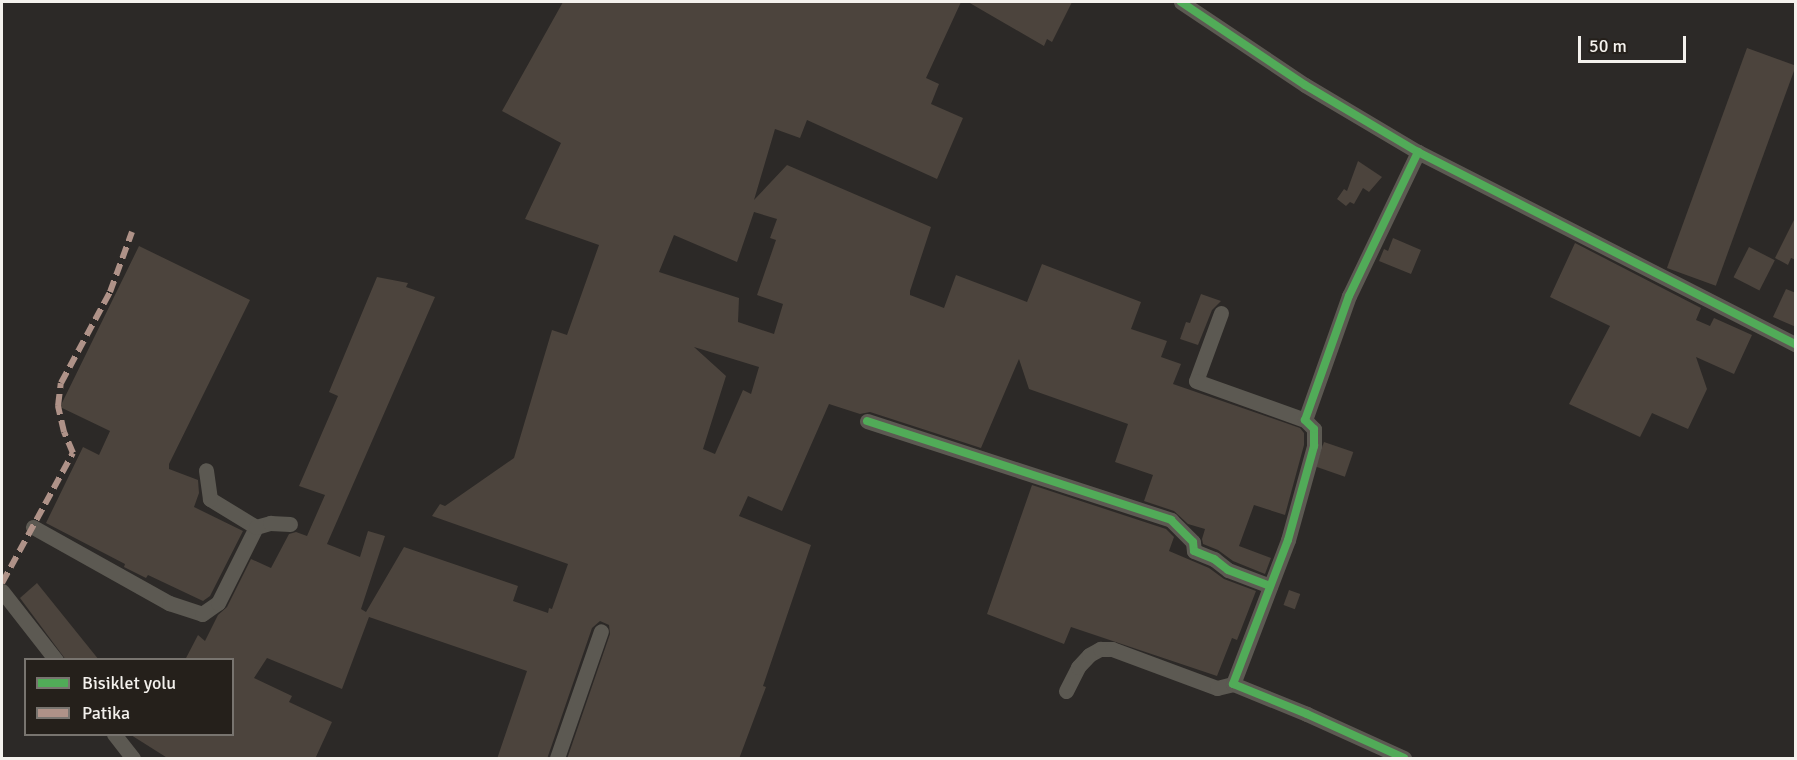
<!DOCTYPE html>
<html>
<head>
<meta charset="utf-8">
<style>
  body { margin:0 }
  #map { position:relative; width:1797px; height:760px; overflow:hidden; background:#2c2927; font-family:Signika,sans-serif }
  div>[style] { position:absolute }
  .building>* { inset:0; background:#4c443d; transform-origin:0 0 }
  .minor>* { height:15px; margin:-7.5px; padding:0 7.5px; transform-origin:7.5px; border-radius:7.5px; background:#5c5952 }
  .quiet>* { height:6px; margin-top:-3px; transform-origin:0; background:repeating-linear-gradient(90deg,#af9288 0 12px,transparent 0 18px) }
  .cycleway>* { height:8px; margin:-4px; padding:0 4px; transform-origin:4px; border-radius:4px; background:#51ab58 }
  span { translate:-50% -50%; white-space:nowrap; text-align:center; line-height:1.15; -webkit-text-stroke:6px #25201b; paint-order:stroke }
  .frame { position:absolute; inset:0; border:3px solid #f4f1ed; pointer-events:none }
  .legend { position:absolute; left:24px; top:658px; width:210px; height:78px; box-sizing:border-box; background:#25201b; border:2px solid #78746f; margin:0; padding:8px 10px; list-style:none; font-size:18px; color:#f4f1ed }
  .legend li { display:flex; align-items:center; gap:12px; height:30px }
  .legend b { width:30px; border:2px solid #78746f }
  .scale { position:absolute; left:1578px; top:36px; width:108px; height:27px; box-sizing:border-box; border:3px solid #f4f1ed; border-top:0; padding-left:8px; font-size:18px; line-height:21px; white-space:nowrap; color:#f4f1ed; -webkit-text-stroke:4px #25201b; paint-order:stroke }
</style>
</head>
<body>
<div id="map">
  <div class="building">
    <i style="clip-path:polygon(evenodd,563px 2px,961px 2px,926px 78px,939px 84px,931px 104px,963px 118px,937px 179px,807px 120px,800px 138px,775px 129px,754px 200px,787px 165px,931px 227px,910px 291px,910px 295px,944px 308px,956px 275px,1027px 302px,1042px 264px,1141px 302px,1131px 329px,1167px 341px,1161px 357px,1181px 364px,1173px 384px,1300px 428px,1304px 433px,1304px 445px,1285px 515px,1254px 505px,1239px 546px,1271px 558px,1265px 574px,1233px 561px,1218px 550px,1203px 544px,1202px 539px,1205px 529px,1188px 524px,1174px 511px,1144px 501px,1153px 475px,1115px 462px,1128px 424px,1029px 389px,1019px 359px,981px 448px,870px 412px,860px 414px,829px 404px,782px 511px,748px 496px,739px 516px,811px 545px,763px 686px,766px 687px,739px 759px,567px 759px,610px 634px,609px 625px,600px 621px,592px 628px,547px 759px,497px 759px,527px 671px,369px 617px,342px 689px,267px 658px,254px 678px,292px 696px,289px 702px,332px 722px,315px 759px,169px 759px,131px 735px,232px 735px,232px 660px,185px 660px,198px 635px,205px 641px,218px 615px,227px 607px,251px 559px,271px 568px,289px 534px,296px 532px,307px 536px,325px 495px,299px 486px,338px 396px,329px 392px,377px 277px,408px 283px,406px 287px,435px 297px,327px 544px,360px 557px,368px 531px,385px 536px,361px 609px,366px 612px,404px 547px,518px 586px,513px 601px,548px 613px,549px 608px,552px 609px,568px 564px,432px 516px,440px 504px,445px 506px,514px 458px,552px 330px,567px 335px,599px 245px,525px 219px,561px 143px,502px 111px,563px 2px,754px 212px,777px 219px,770px 238px,776px 240px,757px 295px,783px 304px,774px 334px,738px 322px,739px 298px,659px 272px,674px 235px,737px 262px,754px 212px,563px 2px,694px 347px,759px 367px,751px 394px,743px 390px,715px 454px,703px 449px,726px 376px,694px 347px)"></i>
    <i style="clip-path:polygon(968px 2px,1072px 2px,1052px 42px,1047px 39px,1044px 46px)"></i>
    <i style="left:1747px;top:48px;width:52px;height:234px;rotate:20deg"></i>
    <i style="clip-path:polygon(1358px 161px,1382px 177px,1369px 192px,1363px 188px,1354px 204px,1350px 202px,1346px 206px,1337px 199px,1344px 189px,1347px 191px)"></i>
    <i style="clip-path:polygon(1796px 216px,1796px 260px,1791px 258px,1788px 265px,1775px 258px)"></i>
    <i style="clip-path:polygon(1393px 238px,1421px 250px,1411px 274px,1379px 261px,1384px 249px,1388px 251px)"></i>
    <i style="clip-path:polygon(1575px 243px,1701px 308px,1696px 320px,1710px 326px,1714px 318px,1752px 335px,1734px 374px,1696px 357px,1707px 389px,1688px 429px,1652px 413px,1640px 437px,1569px 404px,1610px 326px,1550px 297px)"></i>
    <i style="clip-path:polygon(139px 246px,250px 300px,169px 464px,169px 469px,198px 480px,199px 493px,194px 507px,243px 531px,210px 596px,203px 601px,148px 575px,146px 578px,124px 567px,125px 564px,46px 523px,83px 447px,99px 455px,110px 431px,60px 407px)"></i>
    <i style="left:1749px;top:247px;width:29px;height:34px;rotate:27deg"></i>
    <i style="clip-path:polygon(1786px 289px,1796px 293px,1796px 327px,1773px 317px)"></i>
    <i style="clip-path:polygon(1201px 294px,1221px 301px,1212px 310px,1198px 345px,1180px 339px,1186px 322px,1190px 323px)"></i>
    <i style="left:1324px;top:442px;width:31px;height:26px;rotate:19deg"></i>
    <i style="clip-path:polygon(1032px 485px,1166px 529px,1174px 537px,1169px 551px,1209px 568px,1224px 579px,1256px 591px,1237px 640px,1232px 638px,1217px 676px,1071px 627px,1064px 644px,987px 614px)"></i>
    <i style="clip-path:polygon(37px 583px,99px 660px,66px 660px,20px 598px)"></i>
    <i style="left:1289px;top:590px;width:12px;height:16px;rotate:20deg"></i>
  </div>
  <div class="minor">
    <i style="left:1181px;top:2px;width:149px;rotate:33.8deg"></i>
    <i style="left:1305px;top:85px;width:131px;rotate:30.7deg"></i>
    <i style="left:1418px;top:152px;width:424px;rotate:27deg"></i>
    <i style="left:1221px;top:313px;width:72px;rotate:110.2deg"></i>
    <i style="left:1196px;top:381px;width:116px;rotate:19.7deg"></i>
    <i style="left:867px;top:421px;width:320px;rotate:18deg"></i>
    <i style="left:1171px;top:520px;width:31px;rotate:45deg"></i>
    <i style="left:1193px;top:542px;width:9px;rotate:84deg"></i>
    <i style="left:1194px;top:551px;width:22px;rotate:22deg"></i>
    <i style="left:1214px;top:559px;width:18px;rotate:38deg"></i>
    <i style="left:1228px;top:570px;width:45px;rotate:20.9deg"></i>
    <i style="left:33px;top:527px;width:156px;rotate:29.2deg"></i>
    <i style="left:169px;top:603px;width:35px;rotate:18deg"></i>
    <i style="left:202px;top:614px;width:19px;rotate:-35deg"></i>
    <i style="left:218px;top:603px;width:85px;rotate:-63.4deg"></i>
    <i style="left:256px;top:527px;width:54px;rotate:-148.7deg"></i>
    <i style="left:210px;top:499px;width:29px;rotate:-98deg"></i>
    <i style="left:256px;top:527px;width:15px;rotate:-16deg"></i>
    <i style="left:270px;top:523px;width:20px;rotate:3deg"></i>
    <i style="left:2px;top:591px;width:88px;rotate:52deg"></i>
    <i style="left:1066px;top:691px;width:27px;rotate:-63deg"></i>
    <i style="left:1078px;top:667px;width:16px;rotate:-47deg"></i>
    <i style="left:1089px;top:655px;width:13px;rotate:-29deg"></i>
    <i style="left:1100px;top:649px;width:12px"></i>
    <i style="left:1112px;top:649px;width:112px;rotate:20.4deg"></i>
    <i style="left:1217px;top:688px;width:16px;rotate:-14deg"></i>
    <i style="left:114px;top:734px;width:31px;rotate:52deg"></i>
    <i style="left:557px;top:758px;width:134px;rotate:-70.9deg"></i>
    <i style="left:1404px;top:758px;width:107px;rotate:-155.6deg"></i>
    <i style="left:1307px;top:714px;width:80px;rotate:-157.9deg"></i>
    <i style="left:1233px;top:684px;width:154px;rotate:-69.1deg"></i>
    <i style="left:1288px;top:540px;width:98px;rotate:-74.5deg"></i>
    <i style="left:1314px;top:446px;width:17px;rotate:-90deg"></i>
    <i style="left:1314px;top:429px;width:13px;rotate:-135deg"></i>
    <i style="left:1305px;top:420px;width:132px;rotate:-70.5deg"></i>
    <i style="left:1349px;top:296px;width:160px;rotate:-64.4deg"></i>
  </div>
  <div class="quiet">
    <i style="left:2px;top:583px;width:148px;rotate:-61.4deg"></i>
    <i style="left:73px;top:453px;width:23px;rotate:-113deg"></i>
    <i style="left:64px;top:432px;width:27px;rotate:-103deg"></i>
    <i style="left:58px;top:406px;width:23px;rotate:-83deg"></i>
    <i style="left:61px;top:383px;width:103px;rotate:-61.7deg"></i>
    <i style="left:110px;top:292px;width:64px;rotate:-69.9deg"></i>
  </div>
  <div class="cycleway">
    <i style="left:1181px;top:2px;width:149px;rotate:33.8deg"></i>
    <i style="left:1305px;top:85px;width:131px;rotate:30.7deg"></i>
    <i style="left:1418px;top:152px;width:424px;rotate:27deg"></i>
    <i style="left:867px;top:421px;width:320px;rotate:18deg"></i>
    <i style="left:1171px;top:520px;width:31px;rotate:45deg"></i>
    <i style="left:1193px;top:542px;width:9px;rotate:84deg"></i>
    <i style="left:1194px;top:551px;width:22px;rotate:22deg"></i>
    <i style="left:1214px;top:559px;width:18px;rotate:38deg"></i>
    <i style="left:1228px;top:570px;width:45px;rotate:20.9deg"></i>
    <i style="left:1404px;top:758px;width:107px;rotate:-155.6deg"></i>
    <i style="left:1307px;top:714px;width:80px;rotate:-157.9deg"></i>
    <i style="left:1233px;top:684px;width:154px;rotate:-69.1deg"></i>
    <i style="left:1288px;top:540px;width:98px;rotate:-74.5deg"></i>
    <i style="left:1314px;top:446px;width:17px;rotate:-90deg"></i>
    <i style="left:1314px;top:429px;width:13px;rotate:-135deg"></i>
    <i style="left:1305px;top:420px;width:132px;rotate:-70.5deg"></i>
    <i style="left:1349px;top:296px;width:160px;rotate:-64.4deg"></i>
  </div>
  <div class="frame"></div>
  <ul class="legend">
  <li><b style="height:8px;background:#51ab58"></b>Bisiklet yolu</li>
  <li><b style="height:8px;background:#af9288"></b>Patika</li>
  </ul>
  <div class="scale">50 m</div>
</div>
</body>
</html>
